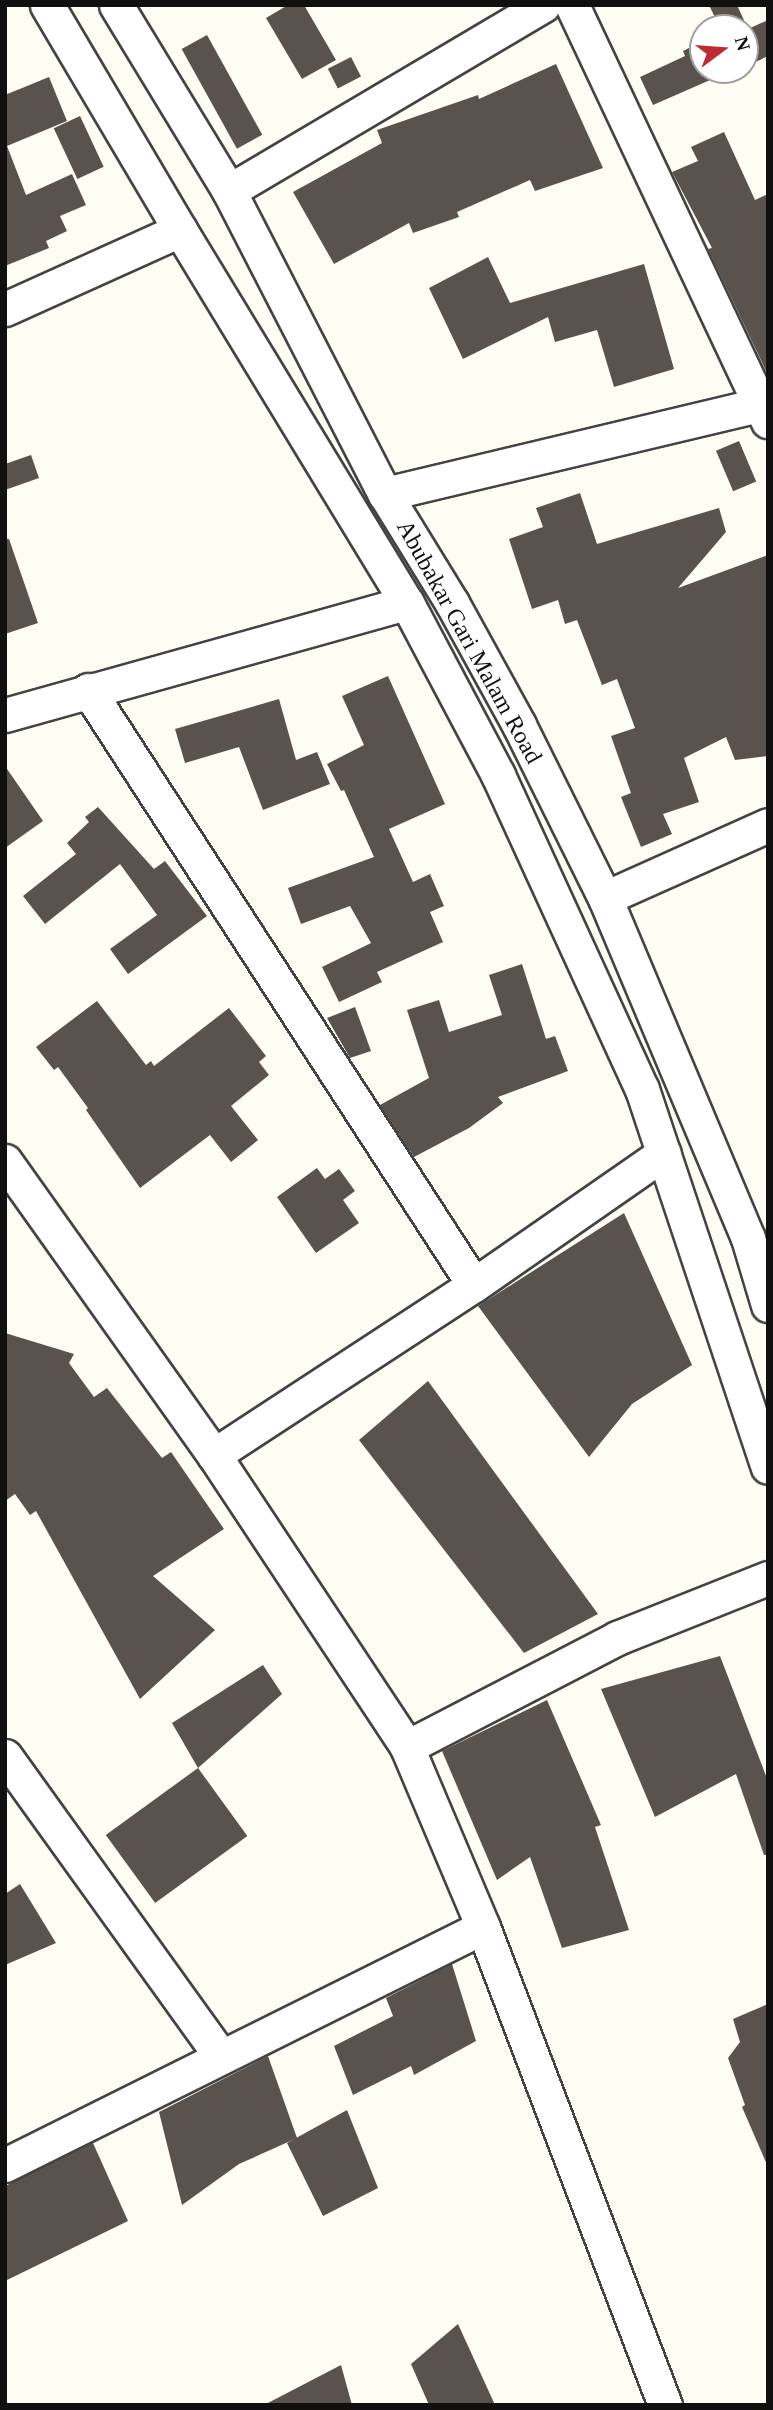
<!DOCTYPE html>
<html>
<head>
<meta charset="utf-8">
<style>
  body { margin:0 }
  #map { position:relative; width:773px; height:2410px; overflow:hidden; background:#fefdf4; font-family:"Times New Roman",serif }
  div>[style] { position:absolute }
  .building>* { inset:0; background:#59524d; transform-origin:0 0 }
  .roads { filter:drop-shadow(2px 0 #434343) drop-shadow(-2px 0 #434343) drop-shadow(0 2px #434343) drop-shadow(0 -2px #434343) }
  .minor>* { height:33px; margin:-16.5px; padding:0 16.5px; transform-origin:16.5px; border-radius:16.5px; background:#fff }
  span { translate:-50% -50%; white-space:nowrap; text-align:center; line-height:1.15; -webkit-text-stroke:7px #fff; paint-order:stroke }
  .street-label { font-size:24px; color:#101010 }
  .frame { position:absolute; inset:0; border:7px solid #101010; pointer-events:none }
  .north { position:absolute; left:689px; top:14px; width:70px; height:70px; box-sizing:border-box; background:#fff; border:2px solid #9f9f9f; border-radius:50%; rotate:74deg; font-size:19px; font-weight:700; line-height:28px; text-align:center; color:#101010 }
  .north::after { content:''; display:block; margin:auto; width:24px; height:32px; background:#bc2d31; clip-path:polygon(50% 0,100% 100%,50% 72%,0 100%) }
</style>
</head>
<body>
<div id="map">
  <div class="building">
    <i style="clip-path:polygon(288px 5px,304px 5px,336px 60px,302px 79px,266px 18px)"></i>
    <i style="clip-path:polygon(709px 5px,737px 5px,748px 29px,768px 20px,768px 56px,745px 67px,745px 28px,720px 28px)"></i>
    <i style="left:207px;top:35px;width:114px;height:29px;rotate:61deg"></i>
    <i style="clip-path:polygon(703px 41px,703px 70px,733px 70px,653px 105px,640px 77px,685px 56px,683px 51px)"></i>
    <i style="left:351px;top:57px;width:22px;height:26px;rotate:63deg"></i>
    <i style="clip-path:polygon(556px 64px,603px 168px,535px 191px,530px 180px,457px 212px,459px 217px,413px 233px,409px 223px,334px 264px,293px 192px,382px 143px,377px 130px,478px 95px,479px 99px)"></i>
    <i style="clip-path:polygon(49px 77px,67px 121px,7px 146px,26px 195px,72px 174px,86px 205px,60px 216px,67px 231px,46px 241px,49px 248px,5px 266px,5px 95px)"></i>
    <i style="left:80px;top:116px;width:56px;height:29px;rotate:65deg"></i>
    <i style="clip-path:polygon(724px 132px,755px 200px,768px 194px,768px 375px,708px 249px,712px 248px,672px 172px,698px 161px,691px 147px)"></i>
    <i style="clip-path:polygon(488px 257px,510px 303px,644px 264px,674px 369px,614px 387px,597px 330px,555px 342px,548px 317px,463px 359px,429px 288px)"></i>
    <i style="left:739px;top:441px;width:44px;height:25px;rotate:67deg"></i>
    <i style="clip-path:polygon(31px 455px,39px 478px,5px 490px,5px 464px)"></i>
    <i style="clip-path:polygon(580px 493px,597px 544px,719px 508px,726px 532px,678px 588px,768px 555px,768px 756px,735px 760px,726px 737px,684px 758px,699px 802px,663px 814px,672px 834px,641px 847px,621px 797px,631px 793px,611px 736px,635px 728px,617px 679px,602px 685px,577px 620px,565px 624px,558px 600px,532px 609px,509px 539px,543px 527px,536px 508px)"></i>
    <i style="clip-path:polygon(5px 539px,9px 539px,38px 623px,5px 634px)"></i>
    <i style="clip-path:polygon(388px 676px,445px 804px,389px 829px,413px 882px,430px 874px,444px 906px,430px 912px,443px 942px,377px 972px,382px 982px,339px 1002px,322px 967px,371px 943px,350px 906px,301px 924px,288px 888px,374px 857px,344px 790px,341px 791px,327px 764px,364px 745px,342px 696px)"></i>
    <i style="clip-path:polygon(279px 699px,296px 760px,317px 752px,330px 784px,263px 810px,239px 747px,185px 763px,175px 729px)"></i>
    <i style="clip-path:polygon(5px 766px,43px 821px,5px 848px)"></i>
    <i style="clip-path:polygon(98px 807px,154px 869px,165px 861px,207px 916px,128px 974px,110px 949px,157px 915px,120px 864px,45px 924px,23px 896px,76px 854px,67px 843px,89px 822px,85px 817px)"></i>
    <i style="clip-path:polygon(522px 964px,546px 1039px,555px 1036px,568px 1071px,498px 1097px,503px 1103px,469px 1128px,414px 1157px,380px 1105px,429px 1078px,407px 1010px,439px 1000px,449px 1032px,502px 1015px,489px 975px)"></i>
    <i style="clip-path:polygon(97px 1001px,146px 1065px,151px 1061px,154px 1066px,229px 1008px,266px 1056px,259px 1062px,269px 1075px,231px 1106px,258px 1140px,231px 1162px,210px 1135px,140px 1188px,86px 1110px,88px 1108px,58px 1067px,54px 1070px,36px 1047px)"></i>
    <i style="clip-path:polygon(355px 1007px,371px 1051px,350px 1058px,327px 1018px)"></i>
    <i style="clip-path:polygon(317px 1168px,325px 1179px,339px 1169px,355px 1191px,343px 1200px,359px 1223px,316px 1253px,277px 1197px)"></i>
    <i style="clip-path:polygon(624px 1213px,692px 1365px,632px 1404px,589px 1457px,478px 1306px)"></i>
    <i style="clip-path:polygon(5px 1333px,74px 1354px,69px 1363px,94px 1397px,107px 1388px,162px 1458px,171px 1452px,224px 1529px,153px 1576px,215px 1630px,140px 1699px,36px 1511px,30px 1515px,15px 1494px,5px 1501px)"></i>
    <i style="clip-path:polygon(428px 1381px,598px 1614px,524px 1653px,359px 1440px)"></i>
    <i style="clip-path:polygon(720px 1656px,768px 1781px,768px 1855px,764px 1855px,736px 1774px,655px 1817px,601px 1689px)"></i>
    <i style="clip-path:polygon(263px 1665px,282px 1694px,198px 1768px,172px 1723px)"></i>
    <i style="clip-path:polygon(547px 1700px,601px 1825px,595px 1827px,629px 1930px,562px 1948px,530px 1857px,497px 1880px,442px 1751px)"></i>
    <i style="left:198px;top:1768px;width:84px;height:114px;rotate:54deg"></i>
    <i style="clip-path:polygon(20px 1884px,56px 1943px,5px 1965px,5px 1894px)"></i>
    <i style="clip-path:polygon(452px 1964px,476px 2041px,414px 2075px,411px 2066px,353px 2095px,334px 2046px,393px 2016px,386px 1998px)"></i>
    <i style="clip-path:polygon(768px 2004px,768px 2167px,742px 2107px,745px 2105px,728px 2058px,740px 2042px,733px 2019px)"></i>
    <i style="clip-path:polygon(268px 2056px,297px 2138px,239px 2164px,182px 2205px,159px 2112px)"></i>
    <i style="clip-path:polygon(347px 2110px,378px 2188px,323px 2216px,287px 2143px)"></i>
    <i style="clip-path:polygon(93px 2143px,128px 2221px,5px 2281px,5px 2186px)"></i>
    <i style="clip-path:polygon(458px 2324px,495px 2405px,429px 2405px,411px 2364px)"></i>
    <i style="clip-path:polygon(341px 2365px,352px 2405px,264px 2405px)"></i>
  </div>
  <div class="roads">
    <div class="minor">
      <i style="left:47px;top:5px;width:261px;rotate:59.4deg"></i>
      <i style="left:180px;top:230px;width:437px;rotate:58.7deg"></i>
      <i style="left:407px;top:603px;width:195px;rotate:62.1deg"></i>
      <i style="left:498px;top:775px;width:345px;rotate:65.4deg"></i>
      <i style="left:642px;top:1089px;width:398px;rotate:71.6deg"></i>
      <i style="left:116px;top:5px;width:218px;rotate:58.7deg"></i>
      <i style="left:229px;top:191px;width:341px;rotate:62.8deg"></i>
      <i style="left:385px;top:494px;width:128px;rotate:58.4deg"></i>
      <i style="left:452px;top:603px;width:139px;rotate:61.2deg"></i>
      <i style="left:519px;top:725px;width:193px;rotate:63.6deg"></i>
      <i style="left:605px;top:898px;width:369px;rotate:67.2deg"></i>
      <i style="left:748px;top:1238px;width:70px;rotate:73.4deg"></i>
      <i style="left:572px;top:5px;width:460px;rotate:64.8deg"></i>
      <i style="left:229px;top:191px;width:365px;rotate:-30.6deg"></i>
      <i style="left:5px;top:309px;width:192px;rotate:-24.3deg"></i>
      <i style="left:385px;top:494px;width:394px;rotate:-13.4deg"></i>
      <i style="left:88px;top:690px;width:709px;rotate:57.03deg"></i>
      <i style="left:5px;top:715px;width:417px;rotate:-15.6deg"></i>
      <i style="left:605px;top:898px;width:179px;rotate:-24.1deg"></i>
      <i style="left:5px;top:1161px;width:361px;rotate:54.6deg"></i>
      <i style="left:214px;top:1455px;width:350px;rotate:56.5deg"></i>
      <i style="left:407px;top:1747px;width:195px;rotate:67.1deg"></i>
      <i style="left:483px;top:1927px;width:511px;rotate:69.16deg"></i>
      <i style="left:214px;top:1455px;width:311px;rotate:-33.2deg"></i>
      <i style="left:474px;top:1285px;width:231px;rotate:-34.8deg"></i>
      <i style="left:407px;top:1747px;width:237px;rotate:-27.4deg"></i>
      <i style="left:617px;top:1638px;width:162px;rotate:-21.7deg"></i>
      <i style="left:5px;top:1756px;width:370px;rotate:54.3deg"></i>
      <i style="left:5px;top:2165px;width:534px;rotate:-26.47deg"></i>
    </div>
  </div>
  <div class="street-label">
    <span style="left:469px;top:642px;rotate:61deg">Abubakar Gari Malam Road</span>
  </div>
  <div class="frame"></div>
  <div class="north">N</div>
</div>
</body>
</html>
